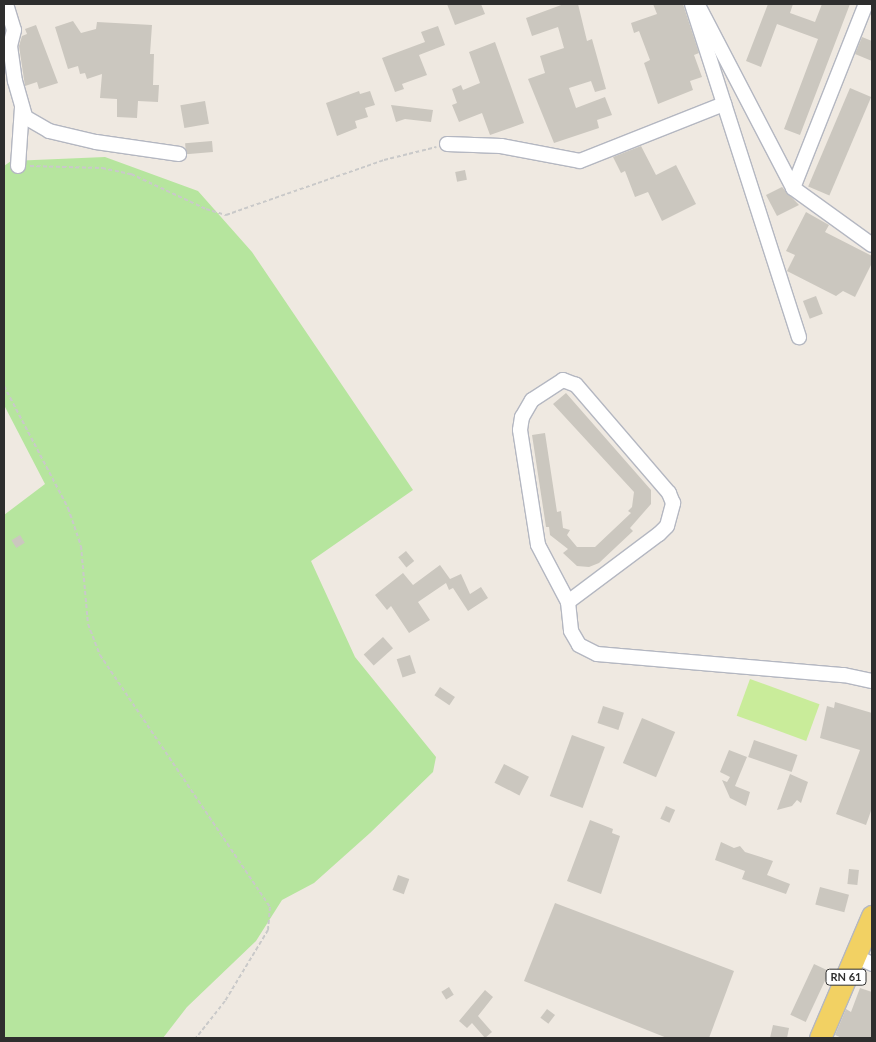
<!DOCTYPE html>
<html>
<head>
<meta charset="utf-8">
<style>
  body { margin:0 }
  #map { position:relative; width:876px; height:1042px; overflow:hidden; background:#efe9e1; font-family:Lato,sans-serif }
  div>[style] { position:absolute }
  .green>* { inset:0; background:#b6e59e }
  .pitch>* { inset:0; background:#c9ec9a; transform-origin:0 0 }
  .building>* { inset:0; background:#cbc7bf; transform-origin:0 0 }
  .path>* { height:2px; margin-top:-1px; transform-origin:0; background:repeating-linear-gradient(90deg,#c9c9c9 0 4px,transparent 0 6.5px) }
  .roads { filter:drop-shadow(1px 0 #b4b7c1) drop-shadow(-1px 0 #b4b7c1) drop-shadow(0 1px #b4b7c1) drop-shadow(0 -1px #b4b7c1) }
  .street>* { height:14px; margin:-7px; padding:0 7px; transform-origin:7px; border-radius:7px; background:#fff }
  .primary>* { height:21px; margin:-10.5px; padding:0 10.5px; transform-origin:10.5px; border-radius:10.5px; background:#f2d163 }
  span { translate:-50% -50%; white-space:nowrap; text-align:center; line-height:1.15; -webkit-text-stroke:4px #fff; paint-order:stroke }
  .shield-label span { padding:1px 4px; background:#fff; border:1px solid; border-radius:4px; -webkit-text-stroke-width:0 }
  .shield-label { font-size:11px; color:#2e2e2e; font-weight:700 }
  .frame { position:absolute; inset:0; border:5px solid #2e2e2e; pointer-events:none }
</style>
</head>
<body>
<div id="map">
  <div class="green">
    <i style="clip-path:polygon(105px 157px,198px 191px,252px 252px,413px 490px,311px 561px,355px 657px,436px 757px,433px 772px,370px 833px,314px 883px,282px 900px,256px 941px,187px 1007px,163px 1038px,4px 1038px,4px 515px,45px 484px,4px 405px,4px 166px,11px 161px)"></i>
  </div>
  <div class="pitch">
    <i style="left:750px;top:679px;width:74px;height:39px;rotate:20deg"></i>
  </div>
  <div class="building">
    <i style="clip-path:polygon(447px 4px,481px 4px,485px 14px,455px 25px)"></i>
    <i style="clip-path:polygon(564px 4px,578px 4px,587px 41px,592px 39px,606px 89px,595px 92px,591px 81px,569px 88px,576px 108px,605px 97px,612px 115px,597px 120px,599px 128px,554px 143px,528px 79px,545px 73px,540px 56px,564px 48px,558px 27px,532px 36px,526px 18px)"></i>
    <i style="clip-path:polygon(653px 4px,683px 4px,699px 53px,694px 55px,702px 77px,690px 81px,693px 90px,658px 104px,644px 63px,650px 60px,639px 31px,634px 33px,631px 23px,657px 14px)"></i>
    <i style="clip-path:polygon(768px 4px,793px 4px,790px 13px,815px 22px,822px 4px,850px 4px,800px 135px,784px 129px,818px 39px,777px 24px,761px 67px,746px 61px)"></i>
    <i style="clip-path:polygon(73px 21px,81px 33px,96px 29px,97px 22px,152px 25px,150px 54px,154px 54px,153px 85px,159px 85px,158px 102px,138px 101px,137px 118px,117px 117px,117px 99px,100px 98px,102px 74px,87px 79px,85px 73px,80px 74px,78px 66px,68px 69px,55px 27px)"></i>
    <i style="clip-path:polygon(36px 25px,58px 83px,39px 89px,37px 82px,25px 86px,19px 46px,22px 36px,27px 34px,25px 29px)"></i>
    <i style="clip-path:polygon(438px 26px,445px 45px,419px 55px,427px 75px,402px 84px,404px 89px,395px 92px,382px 58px,425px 42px,421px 32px)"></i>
    <i style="clip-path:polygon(862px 37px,872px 41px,872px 61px,855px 54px)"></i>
    <i style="clip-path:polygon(495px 42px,524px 123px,490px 135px,482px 113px,459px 122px,452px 105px,457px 103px,452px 89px,461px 85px,463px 90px,480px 83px,469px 52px)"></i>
    <i style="left:850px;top:88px;width:23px;height:107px;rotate:23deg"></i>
    <i style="clip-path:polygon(359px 91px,360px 94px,370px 91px,375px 105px,365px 108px,368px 117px,355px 121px,357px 128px,337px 136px,326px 103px)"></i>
    <i style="left:205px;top:101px;width:23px;height:25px;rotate:80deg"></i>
    <i style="clip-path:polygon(391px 105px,433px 110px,431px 122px,405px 119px,396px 122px)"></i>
    <i style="left:212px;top:141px;width:11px;height:27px;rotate:85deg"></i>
    <i style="clip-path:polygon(641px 146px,656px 175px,676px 165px,696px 204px,662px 221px,648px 192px,635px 197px,625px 171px,621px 173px,613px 157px)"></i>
    <i style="left:465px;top:170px;width:10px;height:10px;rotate:79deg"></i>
    <i style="clip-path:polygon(782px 187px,799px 205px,777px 216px,766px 195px)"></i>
    <i style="clip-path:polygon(806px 212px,829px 225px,825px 232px,872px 256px,872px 263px,855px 297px,843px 291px,836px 296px,787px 271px,795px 255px,786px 251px)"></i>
    <i style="left:816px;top:296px;width:19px;height:14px;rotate:69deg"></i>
    <i style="clip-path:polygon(566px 393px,651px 490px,651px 504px,630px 528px,633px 531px,599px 563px,589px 567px,577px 566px,563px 553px,568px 549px,550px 535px,549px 527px,546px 527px,532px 435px,545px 433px,557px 512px,561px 511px,563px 528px,570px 530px,567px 535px,577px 547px,595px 547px,631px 513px,628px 511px,632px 507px,634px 492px,553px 404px)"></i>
    <i style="left:20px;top:535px;width:9px;height:10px;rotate:58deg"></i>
    <i style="left:406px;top:551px;width:13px;height:10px;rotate:51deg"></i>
    <i style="clip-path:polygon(440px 565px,450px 579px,461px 574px,470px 594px,481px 587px,488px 598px,468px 611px,453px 588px,449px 590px,446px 583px,418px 602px,430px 620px,409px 633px,391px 606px,387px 610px,375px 595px,403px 573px,413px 585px)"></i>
    <i style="left:383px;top:637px;width:15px;height:26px;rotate:48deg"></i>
    <i style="left:410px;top:655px;width:19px;height:14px;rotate:72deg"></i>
    <i style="left:440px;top:687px;width:18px;height:10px;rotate:34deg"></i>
    <i style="clip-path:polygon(835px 702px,872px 713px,872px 808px,866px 825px,836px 814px,860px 750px,820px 738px,827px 706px,834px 708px)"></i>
    <i style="left:603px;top:706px;width:22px;height:18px;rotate:18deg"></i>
    <i style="left:642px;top:718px;width:36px;height:49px;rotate:23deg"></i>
    <i style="left:572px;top:735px;width:35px;height:65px;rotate:20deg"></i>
    <i style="left:754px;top:740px;width:46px;height:18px;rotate:19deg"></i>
    <i style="clip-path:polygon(729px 750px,747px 757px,735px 786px,750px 792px,746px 806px,730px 798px,722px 780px,727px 782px,730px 777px,720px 772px)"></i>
    <i style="left:504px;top:764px;width:28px;height:21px;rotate:27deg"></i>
    <i style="clip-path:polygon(790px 774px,808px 782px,801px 803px,797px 800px,792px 806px,777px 810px)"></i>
    <i style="left:666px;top:806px;width:10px;height:14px;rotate:24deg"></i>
    <i style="clip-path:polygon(590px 820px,613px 829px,612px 833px,620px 836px,601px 894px,567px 881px)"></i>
    <i style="clip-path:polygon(721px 842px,734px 848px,740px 846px,745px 852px,773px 861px,767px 875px,790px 884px,786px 894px,742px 879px,745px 871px,715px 860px)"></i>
    <i style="left:849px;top:869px;width:10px;height:15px;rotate:6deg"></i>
    <i style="left:398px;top:875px;width:12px;height:16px;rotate:20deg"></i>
    <i style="left:820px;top:887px;width:30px;height:18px;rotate:15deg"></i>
    <i style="clip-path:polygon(555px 903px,734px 971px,709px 1038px,667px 1038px,524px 981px)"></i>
    <i style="left:814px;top:964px;width:17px;height:56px;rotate:25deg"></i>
    <i style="left:449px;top:987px;width:9px;height:9px;rotate:58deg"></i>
    <i style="clip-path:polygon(860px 988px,872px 992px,872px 1038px,842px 1038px,835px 1035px,846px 1009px,851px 1012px)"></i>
    <i style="clip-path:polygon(485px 990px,493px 997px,478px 1016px,492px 1032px,485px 1038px,472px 1023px,467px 1028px,459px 1021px)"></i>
    <i style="left:547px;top:1009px;width:10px;height:11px;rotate:37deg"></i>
    <i style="clip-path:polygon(773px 1025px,789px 1028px,787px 1038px,770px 1038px)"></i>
  </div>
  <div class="path">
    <i style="left:30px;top:166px;width:72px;rotate:1.6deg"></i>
    <i style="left:102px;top:168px;width:30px;rotate:12deg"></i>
    <i style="left:131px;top:174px;width:83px;rotate:25deg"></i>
    <i style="left:206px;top:209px;width:21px;rotate:17deg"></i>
    <i style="left:226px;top:215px;width:167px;rotate:-19.2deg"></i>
    <i style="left:384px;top:160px;width:54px;rotate:-14deg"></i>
    <i style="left:4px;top:386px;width:138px;rotate:62.3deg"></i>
    <i style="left:68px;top:508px;width:40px;rotate:71.1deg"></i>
    <i style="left:81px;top:546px;width:78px;rotate:84.9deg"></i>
    <i style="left:88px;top:624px;width:33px;rotate:69deg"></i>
    <i style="left:100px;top:655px;width:304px;rotate:56deg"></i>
    <i style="left:270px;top:907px;width:23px;rotate:95deg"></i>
    <i style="left:268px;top:930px;width:83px;rotate:121.2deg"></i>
    <i style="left:225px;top:1001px;width:47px;rotate:128.1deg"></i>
  </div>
  <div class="roads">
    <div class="street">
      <i style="left:6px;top:4px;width:27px;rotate:73deg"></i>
      <i style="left:14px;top:30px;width:16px;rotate:104deg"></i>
      <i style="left:10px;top:46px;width:35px;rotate:82deg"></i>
      <i style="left:15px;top:81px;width:37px;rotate:74deg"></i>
      <i style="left:25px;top:117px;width:28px;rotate:30deg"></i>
      <i style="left:49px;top:131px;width:48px;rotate:13.2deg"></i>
      <i style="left:96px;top:142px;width:84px;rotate:8.2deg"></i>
      <i style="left:692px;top:4px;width:350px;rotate:72.2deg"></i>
      <i style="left:700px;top:9px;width:202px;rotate:62.5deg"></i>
      <i style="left:793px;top:188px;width:97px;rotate:35.8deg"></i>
      <i style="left:447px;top:144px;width:54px;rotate:2.1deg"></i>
      <i style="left:501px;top:146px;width:80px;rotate:10.8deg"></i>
      <i style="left:580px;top:161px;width:155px;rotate:-21.6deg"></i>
      <i style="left:18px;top:166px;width:58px;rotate:-86.1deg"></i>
      <i style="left:793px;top:188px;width:198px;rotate:-68.4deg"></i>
      <i style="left:568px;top:602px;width:114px;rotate:-36.8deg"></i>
      <i style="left:659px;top:534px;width:11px;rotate:-45deg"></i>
      <i style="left:667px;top:526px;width:24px;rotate:-75deg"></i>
      <i style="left:673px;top:503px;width:11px;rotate:-112deg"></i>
      <i style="left:669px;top:493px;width:143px;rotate:-130.7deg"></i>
      <i style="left:576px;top:385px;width:14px;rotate:-159deg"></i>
      <i style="left:563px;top:380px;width:37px;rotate:147deg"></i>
      <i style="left:532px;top:400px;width:20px;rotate:120deg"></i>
      <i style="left:522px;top:417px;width:13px;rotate:99deg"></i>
      <i style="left:520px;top:430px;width:116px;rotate:81.1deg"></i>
      <i style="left:538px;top:545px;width:64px;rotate:62.2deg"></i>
      <i style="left:568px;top:602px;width:29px;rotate:84deg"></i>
      <i style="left:571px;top:631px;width:16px;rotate:60deg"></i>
      <i style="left:579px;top:645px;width:20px;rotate:27deg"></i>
      <i style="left:597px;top:654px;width:248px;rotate:4.9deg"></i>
      <i style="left:844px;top:675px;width:29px;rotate:12deg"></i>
      <i style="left:855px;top:956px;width:19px;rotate:25deg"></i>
    </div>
    <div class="primary">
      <i style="left:820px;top:1038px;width:133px;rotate:-66.9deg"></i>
    </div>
  </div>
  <div class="shield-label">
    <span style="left:846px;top:977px">RN 61</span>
  </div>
  <div class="frame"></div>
</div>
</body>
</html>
